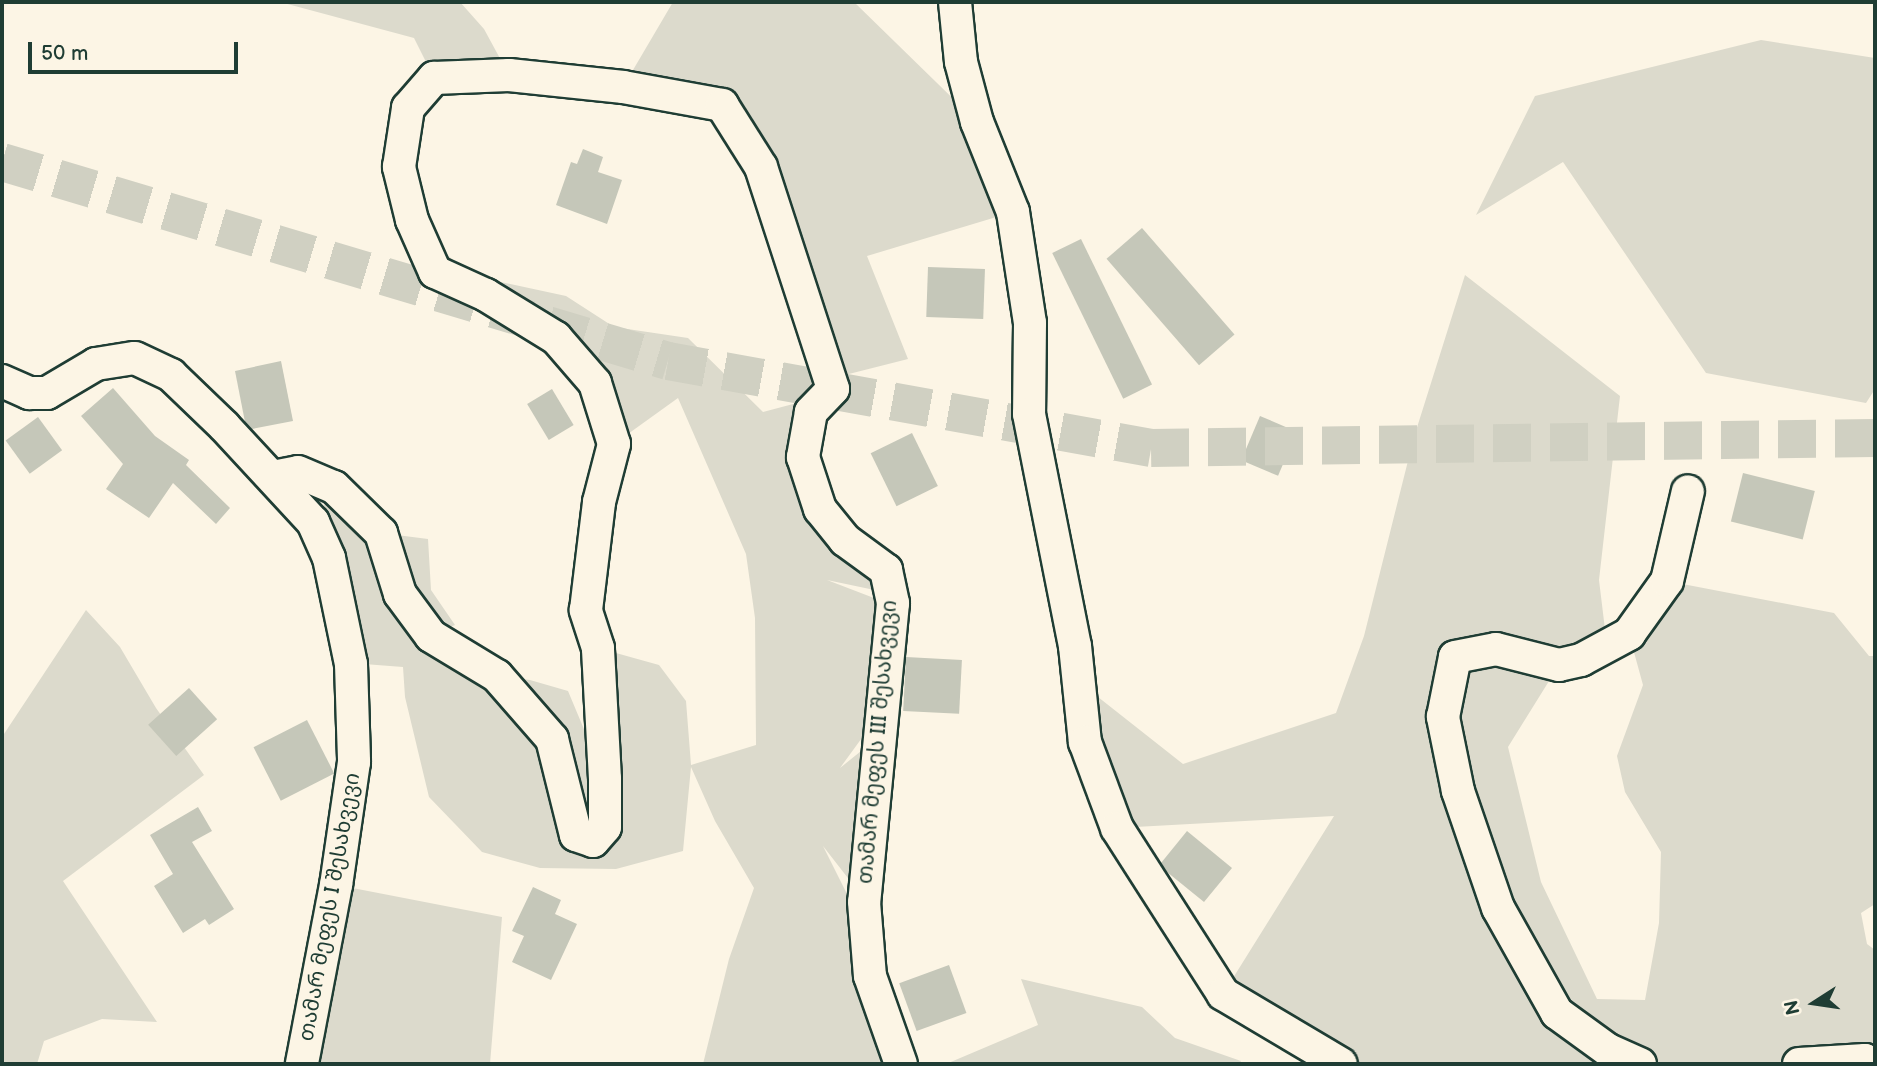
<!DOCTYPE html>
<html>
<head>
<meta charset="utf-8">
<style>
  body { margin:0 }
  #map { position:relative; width:1877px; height:1066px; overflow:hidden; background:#fcf5e5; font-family:"Balsamiq Sans","Noto Sans Georgian",sans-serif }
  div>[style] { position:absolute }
  .green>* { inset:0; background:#dcdacc }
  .building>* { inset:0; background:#c5c7b9; transform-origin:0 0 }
  .trunk-tunnel>* { height:38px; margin-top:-19px; transform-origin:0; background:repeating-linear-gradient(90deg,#d0d0c2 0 38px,transparent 0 57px) }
  .roads { filter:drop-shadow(2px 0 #1f3d34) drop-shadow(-2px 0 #1f3d34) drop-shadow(0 2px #1f3d34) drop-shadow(0 -2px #1f3d34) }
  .minor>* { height:32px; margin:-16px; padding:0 16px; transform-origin:16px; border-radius:16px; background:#fcf5e5 }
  span { translate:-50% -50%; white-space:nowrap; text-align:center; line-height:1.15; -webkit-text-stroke:5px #fcf5e5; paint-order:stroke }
  .street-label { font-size:21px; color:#1f3d34 }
  .frame { position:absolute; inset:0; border:4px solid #1f3d34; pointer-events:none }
  .north { position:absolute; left:1779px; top:968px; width:70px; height:70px; -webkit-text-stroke:5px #fcf5e5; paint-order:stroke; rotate:258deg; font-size:19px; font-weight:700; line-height:28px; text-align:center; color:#1f3d34 }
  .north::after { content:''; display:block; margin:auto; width:24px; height:32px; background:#1f3d34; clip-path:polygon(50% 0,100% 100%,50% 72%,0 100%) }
  .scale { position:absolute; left:28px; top:42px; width:210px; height:32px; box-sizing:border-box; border:4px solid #1f3d34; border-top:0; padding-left:9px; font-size:21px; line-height:24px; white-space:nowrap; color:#1f3d34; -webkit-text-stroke:5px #fcf5e5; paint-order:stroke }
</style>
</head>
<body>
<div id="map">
  <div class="green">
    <i style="clip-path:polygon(280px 2px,460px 2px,484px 29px,509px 75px,434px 78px,414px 38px)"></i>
    <i style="clip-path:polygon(673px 2px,854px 2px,977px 122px,1013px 212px,867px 256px,908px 359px,837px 377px,722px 106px,623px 87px)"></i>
    <i style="clip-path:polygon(1761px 40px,1875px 58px,1875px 389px,1866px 403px,1706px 373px,1563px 162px,1476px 215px,1535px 96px)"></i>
    <i style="clip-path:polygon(412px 220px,468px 275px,566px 296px,614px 327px,688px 338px,763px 412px,812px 399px,799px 457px,884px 592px,827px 580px,887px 603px,875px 720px,840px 768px,871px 743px,858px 891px,823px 846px,854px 908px,897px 1064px,703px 1064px,729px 959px,754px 888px,715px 821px,691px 767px,683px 851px,616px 869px,540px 868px,482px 852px,429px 797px,405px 697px,403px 667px,351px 663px,315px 522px,334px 487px,381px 533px,428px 539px,431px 590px,455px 625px,432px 635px,497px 676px,530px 680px,568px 691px,604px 777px,598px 648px,659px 665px,686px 701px,691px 765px,756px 745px,755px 618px,746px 554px,678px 398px,614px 444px,595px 383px,435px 272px)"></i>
    <i style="clip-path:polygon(1465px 275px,1620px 396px,1599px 580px,1607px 646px,1559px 665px,1508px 747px,1541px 882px,1597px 999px,1645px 1000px,1659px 923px,1661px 852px,1625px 792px,1617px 756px,1643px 685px,1629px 634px,1667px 581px,1834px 613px,1869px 656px,1875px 656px,1875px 904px,1861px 913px,1867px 944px,1875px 950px,1875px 1052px,1858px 1064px,1341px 1064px,1223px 994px,1334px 816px,1117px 828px,1079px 682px,1183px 764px,1336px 713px,1364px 636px,1414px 437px)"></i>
    <i style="clip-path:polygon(86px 610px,120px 647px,156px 708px,204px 775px,63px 881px,157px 1022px,102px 1019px,44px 1041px,37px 1064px,2px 1064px,2px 737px)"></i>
    <i style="clip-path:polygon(337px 885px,502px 917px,490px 1064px,318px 1064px,311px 1055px)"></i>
    <i style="clip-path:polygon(1021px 979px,1142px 1007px,1175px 1038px,1241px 1061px,1239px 1064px,946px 1064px,1038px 1025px)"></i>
  </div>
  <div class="building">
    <i style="clip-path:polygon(583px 149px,603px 157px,598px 172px,622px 180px,607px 224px,556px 205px,571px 162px,577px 164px)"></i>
    <i style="left:1142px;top:228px;width:141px;height:47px;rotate:49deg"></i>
    <i style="left:1081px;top:239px;width:162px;height:32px;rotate:64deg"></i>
    <i style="left:928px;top:267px;width:57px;height:50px;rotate:2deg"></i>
    <i style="clip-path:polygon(281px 361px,293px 421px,252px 429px,245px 422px,235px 371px)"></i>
    <i style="clip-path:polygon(113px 388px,155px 436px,189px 460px,186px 465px,230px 508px,216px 524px,173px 483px,149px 518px,106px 489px,123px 464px,81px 416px)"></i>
    <i style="left:552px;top:389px;width:42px;height:29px;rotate:59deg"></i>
    <i style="left:1260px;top:416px;width:40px;height:48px;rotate:23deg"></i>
    <i style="left:38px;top:417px;width:41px;height:40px;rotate:54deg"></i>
    <i style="left:912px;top:433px;width:59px;height:46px;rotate:64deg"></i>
    <i style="left:1743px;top:473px;width:74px;height:50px;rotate:14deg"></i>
    <i style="left:906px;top:657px;width:56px;height:54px;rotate:3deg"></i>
    <i style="left:189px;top:688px;width:42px;height:55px;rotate:48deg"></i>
    <i style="left:307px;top:720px;width:60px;height:60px;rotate:63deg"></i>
    <i style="clip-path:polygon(198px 807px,212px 831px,192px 842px,234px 909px,209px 925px,205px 919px,183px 933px,154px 886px,173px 874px,150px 835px)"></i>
    <i style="clip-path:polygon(1187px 831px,1232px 868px,1204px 902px,1167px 872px,1161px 863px)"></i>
    <i style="clip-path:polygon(533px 887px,561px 900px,555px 914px,577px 924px,551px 980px,512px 962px,524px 936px,512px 931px)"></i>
    <i style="left:949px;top:965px;width:51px;height:53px;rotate:70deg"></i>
  </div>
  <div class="trunk-tunnel">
    <i style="left:2px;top:162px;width:695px;rotate:16.64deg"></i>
    <i style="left:668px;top:361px;width:491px;rotate:10.2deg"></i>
    <i style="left:1151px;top:448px;width:724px;rotate:-0.79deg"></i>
  </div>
  <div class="roads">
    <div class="minor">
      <i style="left:955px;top:2px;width:60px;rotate:84.3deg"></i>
      <i style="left:961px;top:62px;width:62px;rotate:75.1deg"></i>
      <i style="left:977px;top:122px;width:97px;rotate:68.2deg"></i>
      <i style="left:1013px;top:212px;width:112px;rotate:81.3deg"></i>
      <i style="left:1030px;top:323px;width:91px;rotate:90.6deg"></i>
      <i style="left:1029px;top:414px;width:237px;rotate:78.8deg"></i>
      <i style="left:1075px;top:646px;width:97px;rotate:84.1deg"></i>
      <i style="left:1085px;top:742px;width:92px;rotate:69.6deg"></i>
      <i style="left:1117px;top:828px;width:197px;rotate:57.4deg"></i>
      <i style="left:1223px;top:994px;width:137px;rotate:30.7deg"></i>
      <i style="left:2px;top:381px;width:30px;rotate:24deg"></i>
      <i style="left:29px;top:393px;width:18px"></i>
      <i style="left:47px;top:393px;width:57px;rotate:-30.6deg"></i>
      <i style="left:96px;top:364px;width:39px;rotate:-9deg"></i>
      <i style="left:135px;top:358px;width:40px;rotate:25deg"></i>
      <i style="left:171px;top:375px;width:74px;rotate:43.9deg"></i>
      <i style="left:224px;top:426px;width:131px;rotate:47.2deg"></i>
      <i style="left:313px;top:522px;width:39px;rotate:66deg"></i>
      <i style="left:329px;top:558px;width:108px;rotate:78.3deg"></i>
      <i style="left:351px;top:664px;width:98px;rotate:88.2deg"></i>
      <i style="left:354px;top:762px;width:124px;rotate:98.3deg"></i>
      <i style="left:336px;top:885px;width:182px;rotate:100.8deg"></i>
      <i style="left:273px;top:477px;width:25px;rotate:-11deg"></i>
      <i style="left:298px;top:472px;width:39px;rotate:23deg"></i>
      <i style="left:334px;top:487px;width:66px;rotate:44.4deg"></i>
      <i style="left:381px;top:533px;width:64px;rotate:72.7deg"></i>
      <i style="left:400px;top:594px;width:52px;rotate:53.6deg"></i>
      <i style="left:431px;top:636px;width:77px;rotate:31.2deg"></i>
      <i style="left:497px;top:676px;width:84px;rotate:48.9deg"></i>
      <i style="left:552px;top:739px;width:99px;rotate:76deg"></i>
      <i style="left:576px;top:835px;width:18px;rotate:19deg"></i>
      <i style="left:593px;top:841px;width:18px;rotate:-49deg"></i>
      <i style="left:605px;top:827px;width:48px;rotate:-90deg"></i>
      <i style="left:605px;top:779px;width:131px;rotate:-93.1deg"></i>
      <i style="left:598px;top:648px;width:40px;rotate:-108deg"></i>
      <i style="left:586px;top:610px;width:109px;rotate:-83.1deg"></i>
      <i style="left:599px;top:502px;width:60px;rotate:-75.5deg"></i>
      <i style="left:614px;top:444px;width:64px;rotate:-107.3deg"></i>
      <i style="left:595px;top:383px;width:60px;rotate:-130.9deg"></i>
      <i style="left:556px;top:338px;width:82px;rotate:-148.4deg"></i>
      <i style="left:486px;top:295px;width:56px;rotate:-155.7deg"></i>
      <i style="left:435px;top:272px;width:57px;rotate:-113.9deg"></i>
      <i style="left:412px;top:220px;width:55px;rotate:-103.8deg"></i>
      <i style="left:399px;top:167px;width:60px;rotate:-81.3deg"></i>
      <i style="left:408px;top:108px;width:40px;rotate:-49deg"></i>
      <i style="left:434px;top:78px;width:75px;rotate:-2.3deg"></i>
      <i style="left:509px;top:75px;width:115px;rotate:6deg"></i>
      <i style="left:623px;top:87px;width:101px;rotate:10.3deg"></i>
      <i style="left:722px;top:105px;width:73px;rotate:57.8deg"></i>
      <i style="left:761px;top:167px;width:233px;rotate:72deg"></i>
      <i style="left:833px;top:389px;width:32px;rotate:134deg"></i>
      <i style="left:811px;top:412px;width:46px;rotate:100.1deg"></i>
      <i style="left:803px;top:457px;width:55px;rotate:71.9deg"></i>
      <i style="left:820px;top:509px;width:40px;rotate:51deg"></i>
      <i style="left:845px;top:540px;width:51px;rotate:36.2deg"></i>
      <i style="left:886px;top:570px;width:34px;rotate:78deg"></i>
      <i style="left:893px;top:603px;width:300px;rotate:95.5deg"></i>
      <i style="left:864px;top:902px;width:74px;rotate:85.4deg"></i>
      <i style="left:870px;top:976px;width:93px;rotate:70.6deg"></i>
      <i style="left:1640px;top:1064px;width:35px;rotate:-156deg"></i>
      <i style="left:1608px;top:1050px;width:63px;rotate:-144deg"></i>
      <i style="left:1557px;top:1013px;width:120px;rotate:-119.3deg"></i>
      <i style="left:1498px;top:908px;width:124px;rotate:-108.9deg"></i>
      <i style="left:1458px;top:791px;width:76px;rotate:-101.5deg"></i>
      <i style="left:1443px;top:717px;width:61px;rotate:-78.7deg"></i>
      <i style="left:1455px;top:657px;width:42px;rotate:-11deg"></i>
      <i style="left:1496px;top:649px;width:65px;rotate:14.3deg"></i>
      <i style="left:1559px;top:665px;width:23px;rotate:-13deg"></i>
      <i style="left:1581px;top:660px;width:55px;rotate:-28.4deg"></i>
      <i style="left:1629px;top:634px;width:65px;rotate:-54.4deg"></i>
      <i style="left:1667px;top:581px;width:92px;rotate:-76.9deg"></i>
      <i style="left:1799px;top:1064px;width:66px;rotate:-3.5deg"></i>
      <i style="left:1865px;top:1060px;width:6px;rotate:45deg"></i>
    </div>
  </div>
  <div class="street-label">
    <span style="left:878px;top:742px;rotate:-85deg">თამარ მეფეს III შესახვევი</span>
    <span style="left:330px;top:907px;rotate:-80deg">თამარ მეფეს I შესახვევი</span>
  </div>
  <div class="frame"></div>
  <div class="north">N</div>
  <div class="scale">50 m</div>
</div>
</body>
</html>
